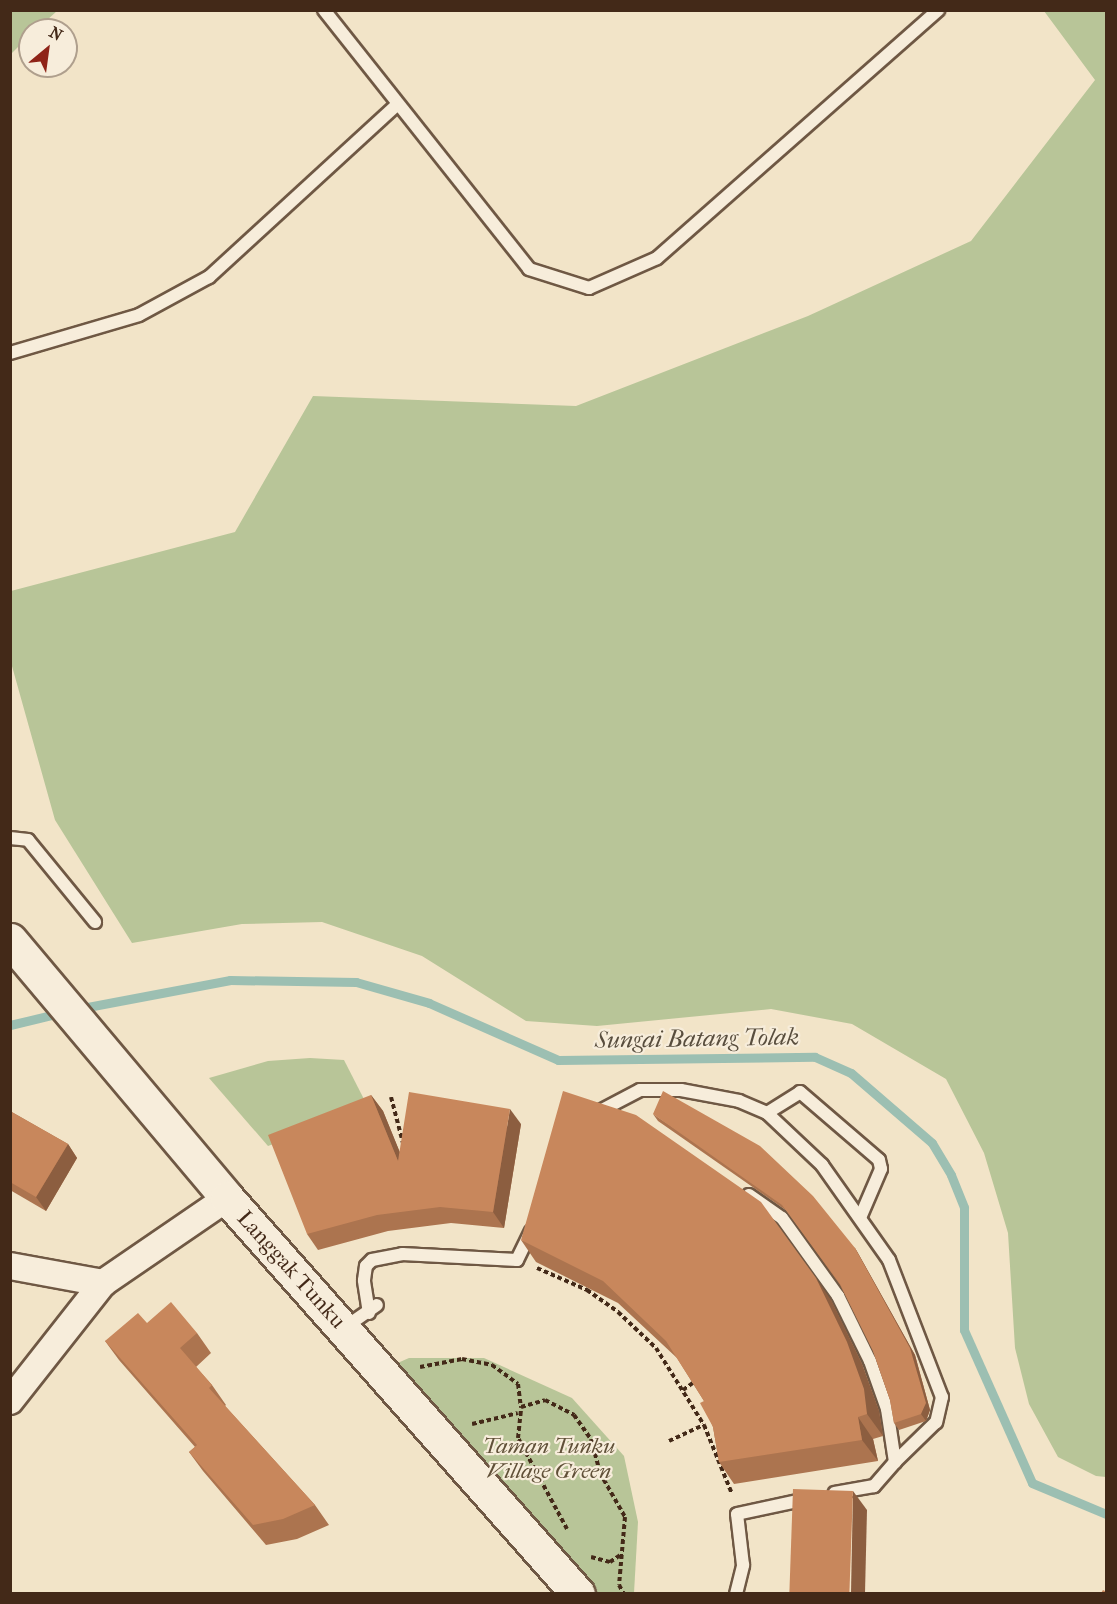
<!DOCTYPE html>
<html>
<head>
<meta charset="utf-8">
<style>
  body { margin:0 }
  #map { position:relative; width:1117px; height:1604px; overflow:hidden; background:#f2e4c8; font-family:"IM FELL French Canon",serif }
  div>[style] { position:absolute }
  .green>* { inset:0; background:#b8c598 }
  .stream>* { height:9px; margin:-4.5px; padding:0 4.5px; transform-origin:4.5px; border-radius:4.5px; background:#9cbfb2 }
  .path>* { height:4px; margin-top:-2px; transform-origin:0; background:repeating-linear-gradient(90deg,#432918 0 4.5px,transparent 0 7.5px) }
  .roads { filter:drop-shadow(2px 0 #6f5844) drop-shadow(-2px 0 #6f5844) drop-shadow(0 2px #6f5844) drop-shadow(0 -2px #6f5844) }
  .lane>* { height:12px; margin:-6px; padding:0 6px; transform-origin:6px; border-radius:6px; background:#f7eddb }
  .street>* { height:26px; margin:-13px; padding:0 13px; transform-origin:13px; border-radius:13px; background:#f7eddb }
  .secondary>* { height:33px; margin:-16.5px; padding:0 16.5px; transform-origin:16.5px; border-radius:16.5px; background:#f7eddb }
  .wall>* { inset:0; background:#ac744f }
  .shaded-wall>* { inset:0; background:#8c5e40 }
  .building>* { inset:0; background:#c8875c; transform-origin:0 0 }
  span { translate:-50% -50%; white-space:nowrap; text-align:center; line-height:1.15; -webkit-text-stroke:4.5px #f7eddb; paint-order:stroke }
  .street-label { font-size:22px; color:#432918 }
  .park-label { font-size:22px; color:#605038; font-style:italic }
  .water-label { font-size:24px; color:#594e3e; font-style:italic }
  .frame { position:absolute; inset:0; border:12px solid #432918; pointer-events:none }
  .north { position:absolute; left:18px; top:18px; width:60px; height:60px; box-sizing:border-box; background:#f7eddb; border:2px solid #af9f8d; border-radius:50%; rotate:29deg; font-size:16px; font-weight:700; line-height:24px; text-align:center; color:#432918 }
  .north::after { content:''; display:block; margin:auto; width:21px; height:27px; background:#8f2418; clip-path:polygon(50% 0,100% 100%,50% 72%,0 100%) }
</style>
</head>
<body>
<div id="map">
  <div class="green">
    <i style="clip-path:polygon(11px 10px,57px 10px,57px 11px,36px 30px,30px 30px,30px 35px,11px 54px)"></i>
    <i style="clip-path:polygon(1044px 11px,1106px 11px,1106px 1477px,1096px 1476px,1058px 1457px,1029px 1404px,1015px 1348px,1008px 1233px,984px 1153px,946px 1079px,852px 1024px,771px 1009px,597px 1026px,526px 1021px,422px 956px,322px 922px,242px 924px,132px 943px,55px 820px,10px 659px,11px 591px,235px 532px,313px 396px,576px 406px,808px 316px,971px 241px,1095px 80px)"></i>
    <i style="clip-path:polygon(310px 1058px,344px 1060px,369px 1109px,268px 1146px,209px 1078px,268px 1061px)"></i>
    <i style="clip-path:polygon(409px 1358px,484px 1358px,572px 1398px,624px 1456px,638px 1522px,634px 1593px,595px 1593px,386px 1368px)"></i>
  </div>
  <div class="stream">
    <i style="left:77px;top:1009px;width:156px;rotate:-10.7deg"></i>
    <i style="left:230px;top:980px;width:126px;rotate:0.9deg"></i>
    <i style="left:356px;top:982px;width:76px;rotate:16deg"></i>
    <i style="left:429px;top:1003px;width:141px;rotate:23.8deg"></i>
    <i style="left:558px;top:1060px;width:257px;rotate:-0.7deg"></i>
    <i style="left:815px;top:1057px;width:39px;rotate:24deg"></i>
    <i style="left:851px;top:1073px;width:107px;rotate:40.8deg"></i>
    <i style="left:932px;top:1143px;width:37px;rotate:59deg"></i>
    <i style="left:951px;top:1175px;width:35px;rotate:68deg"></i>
    <i style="left:964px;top:1208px;width:122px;rotate:90deg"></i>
    <i style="left:964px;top:1330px;width:167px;rotate:66deg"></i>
    <i style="left:1032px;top:1483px;width:80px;rotate:22.7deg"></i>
    <i style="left:10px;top:1025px;width:56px;rotate:-13.5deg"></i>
  </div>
  <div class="path">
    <i style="left:391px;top:1097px;width:48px;rotate:75.4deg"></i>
    <i style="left:537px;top:1268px;width:55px;rotate:23.7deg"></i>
    <i style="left:587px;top:1290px;width:38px;rotate:35deg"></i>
    <i style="left:618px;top:1312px;width:52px;rotate:43.5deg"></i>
    <i style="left:656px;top:1348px;width:91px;rotate:58.1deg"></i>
    <i style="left:704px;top:1425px;width:74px;rotate:67.9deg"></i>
    <i style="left:420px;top:1367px;width:43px;rotate:-10.8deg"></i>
    <i style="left:462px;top:1359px;width:31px;rotate:11deg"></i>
    <i style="left:492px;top:1365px;width:32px;rotate:36deg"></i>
    <i style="left:518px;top:1384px;width:23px;rotate:83deg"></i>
    <i style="left:683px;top:1390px;width:17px;rotate:-36deg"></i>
    <i style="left:472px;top:1424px;width:47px;rotate:-13.4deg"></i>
    <i style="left:669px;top:1441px;width:38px;rotate:-25deg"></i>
    <i style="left:567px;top:1529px;width:103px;rotate:-118.3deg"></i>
    <i style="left:518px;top:1438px;width:31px;rotate:-84deg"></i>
    <i style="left:521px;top:1407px;width:25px;rotate:-16deg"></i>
    <i style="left:545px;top:1400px;width:33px;rotate:27deg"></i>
    <i style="left:574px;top:1415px;width:29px;rotate:55deg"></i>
    <i style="left:591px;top:1439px;width:35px;rotate:75deg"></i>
    <i style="left:600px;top:1473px;width:51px;rotate:60.4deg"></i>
    <i style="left:625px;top:1517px;width:68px;rotate:95deg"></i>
    <i style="left:619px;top:1585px;width:10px;rotate:61deg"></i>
    <i style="left:591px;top:1557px;width:20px;rotate:15deg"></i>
    <i style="left:610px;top:1562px;width:14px;rotate:-34deg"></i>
  </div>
  <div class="roads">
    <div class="lane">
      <i style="left:324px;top:10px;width:330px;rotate:51.6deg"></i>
      <i style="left:529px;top:269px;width:63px;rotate:17.6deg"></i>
      <i style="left:589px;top:288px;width:74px;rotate:-23.8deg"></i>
      <i style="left:657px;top:258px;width:375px;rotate:-41.4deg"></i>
      <i style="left:10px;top:353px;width:134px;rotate:-16.4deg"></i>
      <i style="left:139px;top:315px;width:80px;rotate:-28.5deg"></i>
      <i style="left:209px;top:277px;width:255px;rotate:-42.5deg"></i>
      <i style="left:10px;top:838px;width:18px;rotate:6deg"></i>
      <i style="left:28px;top:840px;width:106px;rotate:50.7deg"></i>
      <i style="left:600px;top:1111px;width:45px;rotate:-27.7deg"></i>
      <i style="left:640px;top:1090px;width:41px"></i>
      <i style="left:681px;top:1090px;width:59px;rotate:10.7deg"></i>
      <i style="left:739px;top:1101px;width:30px;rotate:23deg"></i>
      <i style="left:767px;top:1113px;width:76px;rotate:43.4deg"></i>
      <i style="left:822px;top:1165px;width:116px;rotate:54.8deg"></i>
      <i style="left:889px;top:1260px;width:147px;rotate:68.9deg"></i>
      <i style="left:942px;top:1397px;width:26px;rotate:103deg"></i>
      <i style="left:936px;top:1422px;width:57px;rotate:135.7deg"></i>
      <i style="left:767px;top:1113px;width:39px;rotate:-32deg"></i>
      <i style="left:800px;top:1092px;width:104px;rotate:40.7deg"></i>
      <i style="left:879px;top:1160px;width:9px;rotate:77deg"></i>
      <i style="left:881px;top:1169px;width:53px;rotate:113.2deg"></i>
      <i style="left:749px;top:1195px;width:40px;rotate:34.9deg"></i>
      <i style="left:782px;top:1218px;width:96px;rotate:54.3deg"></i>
      <i style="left:838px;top:1296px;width:72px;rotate:63.8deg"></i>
      <i style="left:870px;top:1361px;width:51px;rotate:70.5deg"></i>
      <i style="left:887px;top:1409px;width:54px;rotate:81.4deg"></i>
      <i style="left:895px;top:1462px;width:32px;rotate:131deg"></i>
      <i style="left:874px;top:1486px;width:40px;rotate:170deg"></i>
      <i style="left:369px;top:1313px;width:33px;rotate:-99deg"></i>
      <i style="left:364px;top:1280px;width:14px;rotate:-82deg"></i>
      <i style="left:366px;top:1266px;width:8px;rotate:-45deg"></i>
      <i style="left:372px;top:1260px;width:31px;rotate:-11deg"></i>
      <i style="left:402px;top:1254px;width:115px;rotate:3deg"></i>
      <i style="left:517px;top:1260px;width:32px;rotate:-64deg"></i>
      <i style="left:344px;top:1328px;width:40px;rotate:-34.9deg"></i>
      <i style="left:736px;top:1594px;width:30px;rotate:-76deg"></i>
      <i style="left:743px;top:1565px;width:51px;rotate:-96.7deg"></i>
      <i style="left:737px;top:1514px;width:72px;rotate:-12.1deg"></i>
    </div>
    <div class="street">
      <i style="left:10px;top:1266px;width:95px;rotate:10.4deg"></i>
      <i style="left:10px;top:1401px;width:150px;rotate:-51.8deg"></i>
      <i style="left:103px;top:1283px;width:150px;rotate:-34.4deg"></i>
    </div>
    <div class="secondary">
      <i style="left:10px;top:940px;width:337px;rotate:49.9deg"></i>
      <i style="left:227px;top:1198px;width:529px;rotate:48.45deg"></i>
    </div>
  </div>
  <div class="wall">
    <i style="clip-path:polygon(371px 1095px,383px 1111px,400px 1153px,521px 1124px,504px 1228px,451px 1223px,388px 1231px,318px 1250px,307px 1234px)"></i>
    <i style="clip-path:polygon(10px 1111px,68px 1144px,77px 1158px,46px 1211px,10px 1190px)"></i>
    <i style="clip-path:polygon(653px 1114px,855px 1248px,859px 1255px,915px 1355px,930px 1410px,926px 1421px,899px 1430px,894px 1423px,890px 1400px,873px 1351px,840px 1285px,787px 1211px,658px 1121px)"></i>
    <i style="clip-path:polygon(521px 1240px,831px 1300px,862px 1364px,879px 1411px,883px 1436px,873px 1439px,878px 1461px,734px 1484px,719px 1462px,713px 1427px,704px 1401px,677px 1358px,618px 1303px,536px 1262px)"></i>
    <i style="clip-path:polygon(147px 1323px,197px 1333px,211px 1353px,196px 1367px,212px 1385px,226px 1405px,225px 1406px,315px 1505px,329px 1525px,297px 1539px,266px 1545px,203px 1471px,189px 1452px,195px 1447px,119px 1360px,105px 1341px)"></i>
  </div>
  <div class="shaded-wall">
    <i style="clip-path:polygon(371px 1095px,383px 1111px,410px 1177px,398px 1161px)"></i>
    <i style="clip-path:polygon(510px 1109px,521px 1124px,504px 1228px,493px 1212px)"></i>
    <i style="clip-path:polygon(68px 1144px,77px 1158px,46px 1211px,36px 1197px)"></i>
    <i style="clip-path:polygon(855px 1248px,859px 1255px,915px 1355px,930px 1410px,926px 1421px,921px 1414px)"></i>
    <i style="clip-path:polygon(816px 1278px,831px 1300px,862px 1364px,879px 1411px,883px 1436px,867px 1414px)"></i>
    <i style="clip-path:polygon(858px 1417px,873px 1439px,878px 1461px,862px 1440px)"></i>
    <i style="clip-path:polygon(853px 1491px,867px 1510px,865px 1593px,851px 1593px)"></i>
  </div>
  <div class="building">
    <i style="clip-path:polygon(563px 1091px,636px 1115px,761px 1202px,816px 1278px,847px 1342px,864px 1389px,867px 1414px,858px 1417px,862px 1440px,719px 1462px,713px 1427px,700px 1403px,704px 1401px,666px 1341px,603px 1281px,521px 1240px)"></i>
    <i style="clip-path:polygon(663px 1091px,760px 1146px,813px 1196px,855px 1248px,910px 1348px,926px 1403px,921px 1414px,894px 1423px,890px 1400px,873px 1351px,840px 1284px,782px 1205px,653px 1114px)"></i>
    <i style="clip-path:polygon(409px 1092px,510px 1109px,493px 1212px,440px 1207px,377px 1215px,307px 1234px,268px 1135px,371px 1095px,398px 1161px)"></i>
    <i style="clip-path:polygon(10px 1111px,68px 1144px,36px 1197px,10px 1182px)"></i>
    <i style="clip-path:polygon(171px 1302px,197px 1333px,180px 1348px,212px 1385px,209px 1388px,315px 1505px,283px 1519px,253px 1525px,189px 1452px,197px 1445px,105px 1341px,138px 1313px,147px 1323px)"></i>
    <i style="left:793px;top:1489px;width:60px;height:104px;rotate:2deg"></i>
    <i style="clip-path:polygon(1103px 1590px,1107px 1592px,1107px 1593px,1101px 1593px)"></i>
  </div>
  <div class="street-label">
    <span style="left:291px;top:1270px;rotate:48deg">Langgak Tunku</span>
  </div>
  <div class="park-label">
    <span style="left:549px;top:1459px">Taman Tunku<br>Village Green</span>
  </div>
  <div class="water-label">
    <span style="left:697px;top:1039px;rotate:-1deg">Sungai Batang Tolak</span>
  </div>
  <div class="frame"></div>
  <div class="north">N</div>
</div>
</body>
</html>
